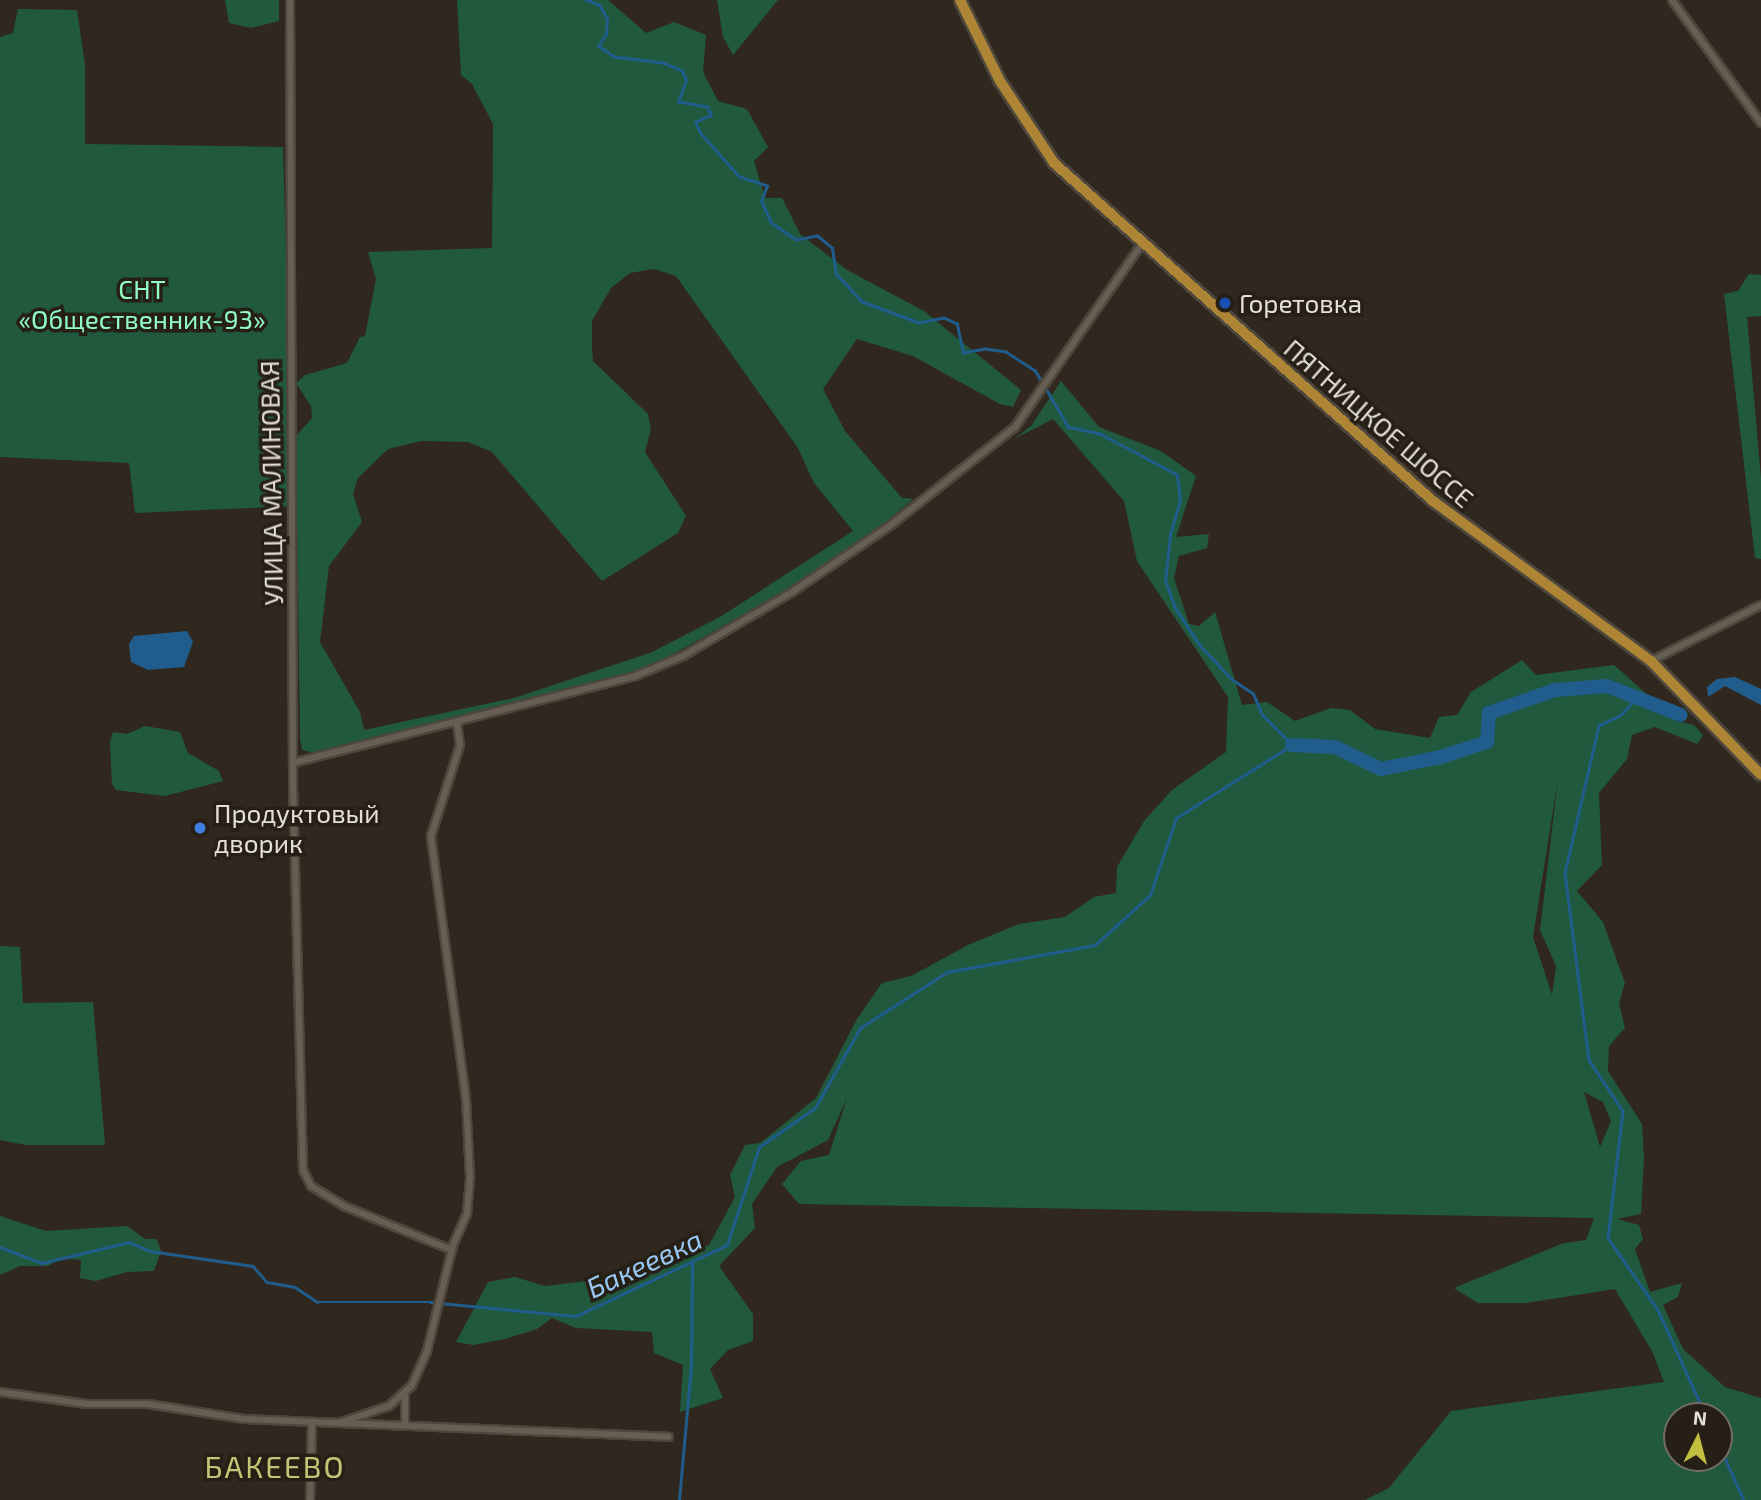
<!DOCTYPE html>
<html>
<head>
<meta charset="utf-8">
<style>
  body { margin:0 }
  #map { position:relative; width:1761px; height:1500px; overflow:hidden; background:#30281e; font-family:"Exo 2",sans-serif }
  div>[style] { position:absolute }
  .green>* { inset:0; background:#21593e }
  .water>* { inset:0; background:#205d8d }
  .stream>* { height:2.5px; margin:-1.25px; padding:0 1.25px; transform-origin:1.25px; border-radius:1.25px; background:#205d8d }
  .river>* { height:14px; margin:-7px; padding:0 7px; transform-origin:7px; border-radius:7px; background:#205d8d }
  .roads { filter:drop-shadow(2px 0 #4d473d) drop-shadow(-2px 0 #4d473d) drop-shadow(0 2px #4d473d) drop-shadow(0 -2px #4d473d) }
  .minor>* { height:6px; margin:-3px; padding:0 3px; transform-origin:3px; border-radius:3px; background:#665e52 }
  .primary>* { height:10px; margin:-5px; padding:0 5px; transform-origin:5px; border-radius:5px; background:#ae8534 }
  .dots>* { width:19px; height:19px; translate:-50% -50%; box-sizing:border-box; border:4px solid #261f15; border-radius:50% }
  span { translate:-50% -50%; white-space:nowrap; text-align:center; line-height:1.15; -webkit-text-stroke:7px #261f15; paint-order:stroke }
  .park-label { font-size:26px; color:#91fdc4 }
  .poi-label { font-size:26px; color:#e4dfd8 }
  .left { translate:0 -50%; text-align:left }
  .street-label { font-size:26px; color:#e4dfd8 }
  .water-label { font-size:28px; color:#98c8f1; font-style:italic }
  .quarter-label { font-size:30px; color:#c5c476; letter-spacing:2px }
  .north { position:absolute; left:1663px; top:1402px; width:70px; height:70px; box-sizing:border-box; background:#261f15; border:2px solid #726c63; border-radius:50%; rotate:6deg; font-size:19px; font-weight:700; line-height:28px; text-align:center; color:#e4dfd8 }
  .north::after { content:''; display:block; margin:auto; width:24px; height:32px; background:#c1be40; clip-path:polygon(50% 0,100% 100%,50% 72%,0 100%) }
</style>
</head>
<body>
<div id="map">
  <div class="green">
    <i style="clip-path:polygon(225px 0,279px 0,279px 21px,251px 28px,229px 23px)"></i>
    <i style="clip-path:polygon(evenodd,457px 0,608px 0,646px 33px,674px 22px,706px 35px,703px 72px,718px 101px,747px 109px,768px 147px,754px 161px,765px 198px,782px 198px,800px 234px,847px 270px,924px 311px,1021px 390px,1013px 407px,1000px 404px,913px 356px,857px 339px,823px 389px,845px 431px,902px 498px,913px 499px,881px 526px,803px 581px,652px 666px,545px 697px,314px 753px,302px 750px,300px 738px,296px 436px,312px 418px,311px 406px,296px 383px,305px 375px,347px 363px,360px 337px,365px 336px,376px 279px,368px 252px,492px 248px,493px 124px,472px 84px,461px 75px,457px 0,654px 269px,676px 276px,798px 448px,814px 483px,853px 531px,720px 617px,650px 653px,514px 698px,364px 730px,360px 712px,320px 642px,329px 566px,362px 522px,353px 494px,358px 478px,388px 449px,421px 441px,468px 442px,492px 452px,602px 581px,678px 533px,686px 516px,645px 452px,651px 429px,648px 414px,593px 361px,592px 350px,592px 321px,611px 288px,630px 273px,654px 269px)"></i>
    <i style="clip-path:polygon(717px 0,778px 0,733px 55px,723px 37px)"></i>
    <i style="clip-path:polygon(18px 9px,77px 10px,85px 65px,85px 144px,283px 147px,293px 506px,135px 513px,129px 463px,0 457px,0 37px,13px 33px)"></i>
    <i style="clip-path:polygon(1749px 274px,1761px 275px,1761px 316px,1747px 317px,1761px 478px,1761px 559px,1755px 558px,1724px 294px,1738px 291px)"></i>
    <i style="clip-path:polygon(evenodd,1061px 381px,1099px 427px,1161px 451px,1196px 476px,1176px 537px,1209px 534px,1207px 548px,1179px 556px,1174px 578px,1189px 624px,1199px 626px,1215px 612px,1242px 705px,1267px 702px,1295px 721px,1331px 708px,1350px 710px,1375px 729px,1430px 738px,1439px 717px,1457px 715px,1471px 692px,1522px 660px,1536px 675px,1614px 665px,1677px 721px,1694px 725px,1703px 735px,1697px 744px,1655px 727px,1632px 735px,1627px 759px,1599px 793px,1602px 865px,1577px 891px,1603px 922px,1625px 983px,1619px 1003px,1625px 1028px,1609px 1046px,1608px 1071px,1642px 1124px,1644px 1157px,1641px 1214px,1617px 1219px,1639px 1225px,1643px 1239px,1635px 1249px,1650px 1292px,1682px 1283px,1678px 1297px,1663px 1305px,1683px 1349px,1725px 1387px,1761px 1398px,1761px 1500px,1365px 1500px,1389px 1488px,1451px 1411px,1664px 1382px,1653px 1353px,1615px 1289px,1526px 1303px,1478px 1303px,1454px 1288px,1564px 1243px,1586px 1240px,1594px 1218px,799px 1204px,782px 1184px,801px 1161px,829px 1155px,847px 1098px,828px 1140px,777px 1167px,752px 1204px,755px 1228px,719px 1266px,753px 1314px,753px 1341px,728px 1350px,710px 1369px,723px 1398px,680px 1412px,683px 1365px,654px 1353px,652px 1332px,576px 1328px,552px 1318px,537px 1329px,505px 1339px,473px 1345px,456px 1342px,488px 1282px,515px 1277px,545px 1286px,587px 1281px,709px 1245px,735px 1197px,730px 1175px,745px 1145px,760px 1143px,816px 1098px,857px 1019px,882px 983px,911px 976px,968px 945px,1019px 924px,1065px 917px,1094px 897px,1116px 893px,1117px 867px,1144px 821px,1172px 790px,1226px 752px,1228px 697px,1137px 561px,1124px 501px,1053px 419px,1014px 439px,1031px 426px,1061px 381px,1558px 779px,1540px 930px,1556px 966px,1552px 995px,1533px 937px,1558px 779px,1061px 381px,1584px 1092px,1603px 1102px,1611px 1121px,1600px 1147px,1584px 1092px,1061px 381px,1719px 1416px,1719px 1458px,1677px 1458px,1677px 1416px,1719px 1416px)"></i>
    <i style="clip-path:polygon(145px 726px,180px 732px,188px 753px,219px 771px,223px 781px,165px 796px,116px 790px,112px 784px,110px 742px,113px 732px,127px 734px)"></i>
    <i style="clip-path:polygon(0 946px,20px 947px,23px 1003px,93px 1002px,105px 1145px,26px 1145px,0 1140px)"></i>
    <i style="clip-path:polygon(0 1216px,46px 1231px,127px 1226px,145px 1239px,157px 1239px,161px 1251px,154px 1271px,127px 1272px,96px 1281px,80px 1278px,81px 1260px,61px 1258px,48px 1266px,20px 1266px,0 1275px)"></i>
  </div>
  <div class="water">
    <i style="clip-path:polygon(187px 631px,193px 642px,184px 667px,148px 670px,131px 662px,129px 644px,134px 636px)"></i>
    <i style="clip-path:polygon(1735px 677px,1761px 689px,1761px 705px,1725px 686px,1708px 697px,1707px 687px,1717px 679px)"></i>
  </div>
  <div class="stream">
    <i style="left:1637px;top:698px;width:25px;rotate:133deg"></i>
    <i style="left:1620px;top:716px;width:23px;rotate:155deg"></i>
    <i style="left:1599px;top:726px;width:151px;rotate:103deg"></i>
    <i style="left:1565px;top:873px;width:189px;rotate:82.7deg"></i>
    <i style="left:1589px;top:1060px;width:61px;rotate:56.3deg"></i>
    <i style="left:1623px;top:1111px;width:128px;rotate:96.7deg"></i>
    <i style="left:1608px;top:1238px;width:88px;rotate:55.2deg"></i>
    <i style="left:1658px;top:1310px;width:116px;rotate:65.6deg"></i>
    <i style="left:0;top:1247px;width:45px;rotate:20.9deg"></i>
    <i style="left:42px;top:1263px;width:89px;rotate:-13.6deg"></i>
    <i style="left:129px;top:1242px;width:23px;rotate:23deg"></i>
    <i style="left:150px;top:1251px;width:104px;rotate:8.3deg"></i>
    <i style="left:253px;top:1266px;width:21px;rotate:49deg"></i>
    <i style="left:267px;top:1282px;width:28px;rotate:10deg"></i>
    <i style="left:295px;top:1287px;width:27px;rotate:34deg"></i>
    <i style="left:317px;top:1302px;width:113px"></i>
    <i style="left:430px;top:1302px;width:147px;rotate:5.5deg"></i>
    <i style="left:576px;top:1316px;width:167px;rotate:-25.2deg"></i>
    <i style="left:727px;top:1245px;width:103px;rotate:-71.9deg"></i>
    <i style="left:759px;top:1147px;width:68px;rotate:-34.9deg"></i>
    <i style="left:815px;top:1108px;width:92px;rotate:-60.6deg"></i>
    <i style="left:860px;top:1028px;width:103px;rotate:-32.8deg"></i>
    <i style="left:947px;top:972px;width:150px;rotate:-10.3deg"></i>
    <i style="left:1095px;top:945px;width:74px;rotate:-42.3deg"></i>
    <i style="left:1150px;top:895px;width:81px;rotate:-71.3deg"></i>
    <i style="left:1176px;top:818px;width:137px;rotate:-32.2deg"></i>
    <i style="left:1292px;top:745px;width:42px;rotate:-135deg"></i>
    <i style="left:1262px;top:715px;width:23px;rotate:-113deg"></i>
    <i style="left:1253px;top:694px;width:25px;rotate:-146deg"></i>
    <i style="left:1232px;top:680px;width:47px;rotate:-133.3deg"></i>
    <i style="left:1200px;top:646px;width:45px;rotate:-123.3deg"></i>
    <i style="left:1175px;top:608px;width:29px;rotate:-110deg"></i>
    <i style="left:1165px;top:581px;width:46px;rotate:-83.8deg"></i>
    <i style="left:1170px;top:535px;width:36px;rotate:-74deg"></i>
    <i style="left:1180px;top:500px;width:25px;rotate:-97deg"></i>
    <i style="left:1177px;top:475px;width:87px;rotate:-152deg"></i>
    <i style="left:1100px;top:434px;width:33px;rotate:-168deg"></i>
    <i style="left:1068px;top:427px;width:65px;rotate:-120.5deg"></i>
    <i style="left:1035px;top:371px;width:35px;rotate:-147deg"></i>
    <i style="left:1006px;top:352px;width:21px;rotate:-172deg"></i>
    <i style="left:985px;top:349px;width:22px;rotate:170deg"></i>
    <i style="left:963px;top:353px;width:30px;rotate:-102deg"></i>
    <i style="left:957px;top:324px;width:14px;rotate:-155deg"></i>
    <i style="left:944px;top:318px;width:25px;rotate:169deg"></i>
    <i style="left:919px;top:323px;width:61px;rotate:-159.8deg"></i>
    <i style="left:862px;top:302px;width:38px;rotate:-133deg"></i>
    <i style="left:836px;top:274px;width:26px;rotate:-99deg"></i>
    <i style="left:832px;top:248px;width:19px;rotate:-141deg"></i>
    <i style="left:817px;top:236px;width:21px;rotate:169deg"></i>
    <i style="left:796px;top:240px;width:30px;rotate:-146deg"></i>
    <i style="left:771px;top:223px;width:24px;rotate:-114deg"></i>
    <i style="left:761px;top:201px;width:16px;rotate:-68deg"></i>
    <i style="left:767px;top:186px;width:29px;rotate:-162deg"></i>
    <i style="left:739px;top:177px;width:59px;rotate:-131.6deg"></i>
    <i style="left:700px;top:133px;width:12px;rotate:-114deg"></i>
    <i style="left:695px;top:122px;width:17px;rotate:-24deg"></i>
    <i style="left:711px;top:115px;width:9px;rotate:-117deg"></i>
    <i style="left:707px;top:107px;width:29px;rotate:-170deg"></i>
    <i style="left:678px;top:102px;width:23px;rotate:-70deg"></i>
    <i style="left:686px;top:80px;width:10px;rotate:-114deg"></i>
    <i style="left:682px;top:71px;width:21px;rotate:-157deg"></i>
    <i style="left:663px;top:63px;width:49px;rotate:-173deg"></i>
    <i style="left:614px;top:57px;width:19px;rotate:-145deg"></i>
    <i style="left:598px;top:46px;width:14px;rotate:-56deg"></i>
    <i style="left:606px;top:34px;width:15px;rotate:-86deg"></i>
    <i style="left:607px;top:19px;width:16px;rotate:-120deg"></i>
    <i style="left:599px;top:5px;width:14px;rotate:-159deg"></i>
    <i style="left:1719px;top:1445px;width:60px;rotate:65.6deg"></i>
    <i style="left:679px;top:1500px;width:136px;rotate:-84.9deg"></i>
    <i style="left:691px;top:1365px;width:102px;rotate:-89.4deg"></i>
  </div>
  <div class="river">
    <i style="left:1292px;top:745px;width:43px;rotate:2.7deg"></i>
    <i style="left:1335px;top:747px;width:51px;rotate:25.6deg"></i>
    <i style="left:1381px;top:769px;width:61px;rotate:-11.3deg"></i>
    <i style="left:1441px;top:757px;width:48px;rotate:-18.1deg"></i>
    <i style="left:1487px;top:742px;width:29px;rotate:-86deg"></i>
    <i style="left:1489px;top:713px;width:70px;rotate:-19.2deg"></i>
    <i style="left:1555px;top:690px;width:52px;rotate:-4.4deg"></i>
    <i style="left:1607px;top:686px;width:79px;rotate:21.4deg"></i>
  </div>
  <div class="roads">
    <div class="minor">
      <i style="left:290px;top:0;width:788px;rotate:89.78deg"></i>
      <i style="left:293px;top:788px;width:382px;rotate:88.5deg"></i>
      <i style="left:303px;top:1170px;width:18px;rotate:63deg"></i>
      <i style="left:311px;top:1186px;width:39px;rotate:31deg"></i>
      <i style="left:344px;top:1206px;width:117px;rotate:22.2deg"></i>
      <i style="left:1672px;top:0;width:152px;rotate:54.1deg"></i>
      <i style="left:1651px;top:661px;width:123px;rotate:-27deg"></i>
      <i style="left:296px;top:762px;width:350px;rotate:-14.2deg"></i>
      <i style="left:635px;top:676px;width:52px;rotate:-22.6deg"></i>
      <i style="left:683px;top:656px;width:126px;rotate:-30.4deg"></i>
      <i style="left:792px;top:592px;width:120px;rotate:-34.1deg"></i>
      <i style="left:891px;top:525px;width:158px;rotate:-38.3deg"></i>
      <i style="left:1015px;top:427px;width:221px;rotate:-55.3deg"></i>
      <i style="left:0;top:1392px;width:88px;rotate:7.9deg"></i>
      <i style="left:87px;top:1404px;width:61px"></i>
      <i style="left:148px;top:1404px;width:97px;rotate:8.9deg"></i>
      <i style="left:244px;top:1419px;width:425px;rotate:2.4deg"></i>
      <i style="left:339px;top:1423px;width:53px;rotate:-18.8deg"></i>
      <i style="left:389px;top:1406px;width:31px;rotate:-42deg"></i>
      <i style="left:412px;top:1385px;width:37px;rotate:-66deg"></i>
      <i style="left:427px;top:1351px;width:109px;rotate:-76.2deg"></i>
      <i style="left:453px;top:1245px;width:35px;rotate:-66deg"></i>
      <i style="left:467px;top:1213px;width:37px;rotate:-85deg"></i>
      <i style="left:470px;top:1176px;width:77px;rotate:-93deg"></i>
      <i style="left:466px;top:1099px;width:265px;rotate:-97.6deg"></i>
      <i style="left:431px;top:836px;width:96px;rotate:-72.3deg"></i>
      <i style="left:460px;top:745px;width:22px;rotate:-98deg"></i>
      <i style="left:405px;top:1426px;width:32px;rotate:-90deg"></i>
      <i style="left:310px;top:1500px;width:78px;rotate:-88.5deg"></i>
    </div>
    <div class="primary">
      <i style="left:960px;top:0;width:90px;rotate:63.7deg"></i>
      <i style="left:1000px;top:81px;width:98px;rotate:56.6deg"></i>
      <i style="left:1054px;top:163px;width:508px;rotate:41.73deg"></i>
      <i style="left:1433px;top:501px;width:270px;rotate:36.3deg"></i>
      <i style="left:1651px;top:661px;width:158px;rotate:46deg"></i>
    </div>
  </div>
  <div class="dots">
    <i style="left:1225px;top:303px;background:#1a4fb4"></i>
    <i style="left:200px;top:828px;background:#3f7fe0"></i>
  </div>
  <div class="park-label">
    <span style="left:142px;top:304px">СНТ<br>«Общественник-93»</span>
  </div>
  <div class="poi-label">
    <span class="left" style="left:1239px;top:303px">Горетовка</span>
    <span class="left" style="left:214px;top:828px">Продуктовый<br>дворик</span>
  </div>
  <div class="street-label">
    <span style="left:1379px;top:423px;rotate:41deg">ПЯТНИЦКОЕ ШОССЕ</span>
    <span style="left:271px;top:483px;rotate:-91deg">УЛИЦА МАЛИНОВАЯ</span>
  </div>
  <div class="water-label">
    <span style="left:644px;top:1263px;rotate:-25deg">Бакеевка</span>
  </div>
  <div class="quarter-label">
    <span style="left:275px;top:1466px">БАКЕЕВО</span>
  </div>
  <div class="north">N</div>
</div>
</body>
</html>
